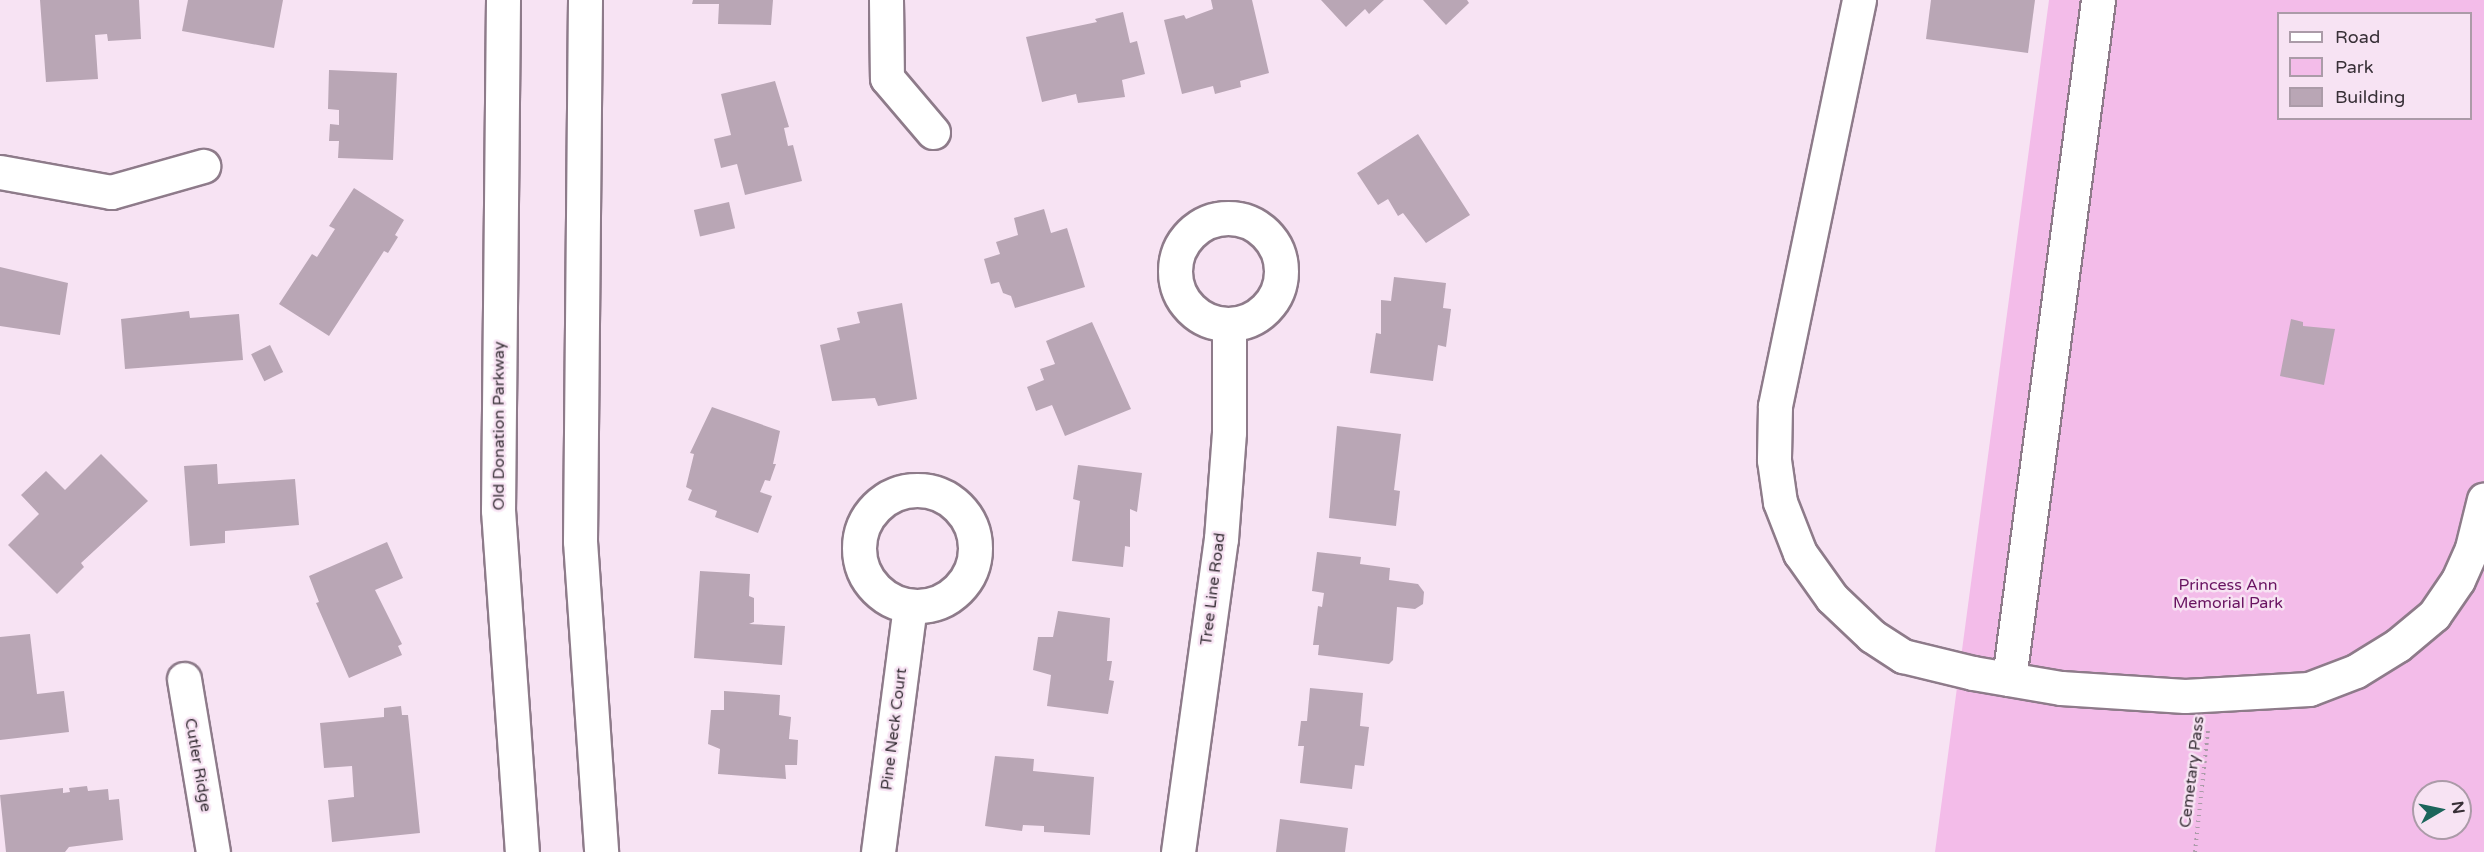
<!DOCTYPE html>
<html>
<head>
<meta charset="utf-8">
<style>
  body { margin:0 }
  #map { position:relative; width:2484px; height:852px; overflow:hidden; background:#f7e3f3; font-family:"Varela Round",sans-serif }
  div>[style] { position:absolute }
  .green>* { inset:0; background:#f3bce9 }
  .building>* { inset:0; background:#b9a6b5; transform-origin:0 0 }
  .path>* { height:4px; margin-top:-2px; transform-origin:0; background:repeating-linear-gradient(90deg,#aa9ba8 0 1.5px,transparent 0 6px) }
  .roads { filter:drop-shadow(2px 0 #8e7b8a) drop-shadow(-2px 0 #8e7b8a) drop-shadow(0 2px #8e7b8a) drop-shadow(0 -2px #8e7b8a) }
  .minor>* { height:33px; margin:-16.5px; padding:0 16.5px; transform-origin:16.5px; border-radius:16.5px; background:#fff }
  .minor>.ring { margin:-16.5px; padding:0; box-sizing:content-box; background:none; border:33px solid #fff; border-radius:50% }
  span { translate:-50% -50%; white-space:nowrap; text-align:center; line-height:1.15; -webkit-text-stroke:5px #f7e3f3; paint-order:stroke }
  .street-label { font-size:16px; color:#383037 }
  .park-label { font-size:16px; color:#691461 }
  .legend { position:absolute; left:2277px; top:12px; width:195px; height:108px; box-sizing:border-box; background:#f7e3f3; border:2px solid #ab9ba8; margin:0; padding:8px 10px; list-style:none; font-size:18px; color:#383037 }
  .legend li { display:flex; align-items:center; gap:12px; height:30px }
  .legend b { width:30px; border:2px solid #ab9ba8 }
  .north { position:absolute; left:2412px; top:780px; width:60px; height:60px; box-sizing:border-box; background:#f7e3f3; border:2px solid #ab9ba8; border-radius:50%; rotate:81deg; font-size:16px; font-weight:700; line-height:24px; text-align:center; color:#383037 }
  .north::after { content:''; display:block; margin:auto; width:21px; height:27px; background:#1c655b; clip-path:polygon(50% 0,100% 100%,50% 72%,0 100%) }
</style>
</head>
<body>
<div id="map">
  <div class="green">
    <i style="clip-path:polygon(evenodd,2049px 0,2484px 0,2484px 852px,1935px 852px,2049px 0,2278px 14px,2470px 14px,2470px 118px,2278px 118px,2278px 14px,2049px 0,2424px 792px,2460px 792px,2460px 828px,2424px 828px,2424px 792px)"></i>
  </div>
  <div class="building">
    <i style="clip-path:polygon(40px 0,139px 0,141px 39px,108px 41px,107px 34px,95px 35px,98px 79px,46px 82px)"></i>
    <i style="clip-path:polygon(188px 0,283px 0,274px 48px,182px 31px)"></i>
    <i style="clip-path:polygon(693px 0,773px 0,771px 25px,718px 24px,719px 4px,692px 4px)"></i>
    <i style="clip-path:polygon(1211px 0,1252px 0,1269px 73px,1240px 81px,1241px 87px,1215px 94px,1213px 86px,1182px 94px,1164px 20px,1184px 15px,1186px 19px,1213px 9px)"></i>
    <i style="clip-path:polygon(1321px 0,1384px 0,1369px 14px,1365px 9px,1346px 27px)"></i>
    <i style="clip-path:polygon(1423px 0,1467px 0,1469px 3px,1446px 25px)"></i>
    <i style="clip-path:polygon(1931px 0,2035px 0,2028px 53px,1926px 39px)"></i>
    <i style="clip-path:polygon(1123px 12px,1130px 43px,1137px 41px,1145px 74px,1122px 80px,1125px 97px,1078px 103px,1076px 94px,1042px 102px,1026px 37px,1097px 22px,1095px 19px)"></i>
    <i style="clip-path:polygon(329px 70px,397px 73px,393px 160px,338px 158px,339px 141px,329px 141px,330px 124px,339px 125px,339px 110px,328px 109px)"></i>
    <i style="clip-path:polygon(775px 81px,789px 127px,784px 128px,788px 146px,793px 145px,802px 181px,745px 195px,737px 164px,721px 168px,714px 139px,731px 135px,721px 94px)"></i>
    <i style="clip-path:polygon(1418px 134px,1470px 215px,1426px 243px,1403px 213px,1398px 216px,1388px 199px,1378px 205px,1357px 173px)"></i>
    <i style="clip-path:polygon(354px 188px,404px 220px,395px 235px,398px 237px,388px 253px,384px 251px,329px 336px,279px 304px,312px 254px,317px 257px,335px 229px,329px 226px)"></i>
    <i style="left:729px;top:202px;width:27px;height:36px;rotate:77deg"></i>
    <i style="clip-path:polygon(1044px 209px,1051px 233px,1067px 228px,1085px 287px,1015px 308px,1011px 296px,1003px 293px,999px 282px,991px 284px,984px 259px,1000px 254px,996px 242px,1018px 235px,1014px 218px)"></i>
    <i style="clip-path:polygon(0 267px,68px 283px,60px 335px,0 326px)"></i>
    <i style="clip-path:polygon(1394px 277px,1446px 283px,1443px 308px,1451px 309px,1446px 347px,1438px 345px,1433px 381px,1370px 373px,1376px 333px,1381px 334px,1381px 300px,1391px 301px)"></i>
    <i style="clip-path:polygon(902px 303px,917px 399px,878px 406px,875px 398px,832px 401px,820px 345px,840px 340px,837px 328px,860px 323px,857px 312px)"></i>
    <i style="clip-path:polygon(189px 311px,190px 318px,239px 314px,243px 360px,125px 369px,121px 319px)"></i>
    <i style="clip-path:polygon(2291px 319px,2303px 322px,2303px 326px,2335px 329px,2324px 385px,2280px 376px)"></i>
    <i style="clip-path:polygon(1092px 322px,1131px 409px,1065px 436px,1052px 405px,1036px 411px,1027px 387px,1044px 380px,1040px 369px,1055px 364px,1046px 341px)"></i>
    <i style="left:270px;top:345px;width:30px;height:21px;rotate:64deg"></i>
    <i style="clip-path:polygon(712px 407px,780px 431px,773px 464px,776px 464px,770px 481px,765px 480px,760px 492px,772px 496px,758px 533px,715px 517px,717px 511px,688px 500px,692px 490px,686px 487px,694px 454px,690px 453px)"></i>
    <i style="clip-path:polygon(1337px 426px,1401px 434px,1394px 490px,1400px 491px,1396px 526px,1329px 518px)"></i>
    <i style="clip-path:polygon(101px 454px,148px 501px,81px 563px,84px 567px,57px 594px,8px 545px,39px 514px,21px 495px,46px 471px,65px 490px)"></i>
    <i style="clip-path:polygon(217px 464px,218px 484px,295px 479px,299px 525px,225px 531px,225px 543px,190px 546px,184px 466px)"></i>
    <i style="clip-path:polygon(1078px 465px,1142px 473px,1137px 512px,1130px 509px,1130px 547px,1125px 546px,1123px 567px,1072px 561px,1080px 501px,1073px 499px)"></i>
    <i style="clip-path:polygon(387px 542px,403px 578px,375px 590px,402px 644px,398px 646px,402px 655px,349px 678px,316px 603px,319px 602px,309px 576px)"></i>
    <i style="clip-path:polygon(1317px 552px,1361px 557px,1360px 564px,1390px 568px,1389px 580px,1418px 584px,1424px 592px,1423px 604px,1415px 609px,1397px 607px,1393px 660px,1389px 664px,1318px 655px,1319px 645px,1313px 645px,1318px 606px,1322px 607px,1324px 593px,1312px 591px)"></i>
    <i style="clip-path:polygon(700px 571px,750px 574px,749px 596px,754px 598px,754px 622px,749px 624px,785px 626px,782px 665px,694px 658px)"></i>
    <i style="clip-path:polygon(1058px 611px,1110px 618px,1107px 661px,1112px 661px,1109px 680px,1114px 681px,1108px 714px,1047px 706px,1051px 675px,1033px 670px,1038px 637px,1053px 637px)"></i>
    <i style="clip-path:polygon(30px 634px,37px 694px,64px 691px,69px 732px,0 740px,0 637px)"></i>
    <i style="clip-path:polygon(1310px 688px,1363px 693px,1360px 726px,1369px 727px,1364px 766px,1355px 765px,1352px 789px,1300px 783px,1304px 746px,1298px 746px,1301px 721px,1307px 721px)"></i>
    <i style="clip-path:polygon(724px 691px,780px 695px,779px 715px,791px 717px,789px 739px,798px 740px,797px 765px,785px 765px,786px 779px,718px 774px,720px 749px,708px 744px,711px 710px,724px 710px)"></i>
    <i style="clip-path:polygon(401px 706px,402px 715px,408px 715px,420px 833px,332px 842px,328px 800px,354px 797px,352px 766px,324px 768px,320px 723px,384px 717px,384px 708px)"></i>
    <i style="clip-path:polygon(995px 756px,1034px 759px,1033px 771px,1094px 777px,1090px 835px,1044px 832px,1044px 826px,1023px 825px,1022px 831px,985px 826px)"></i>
    <i style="clip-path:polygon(87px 786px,88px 791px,108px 789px,109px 800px,119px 799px,123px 840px,69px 847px,65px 852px,6px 852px,0 795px,63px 788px,63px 793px,70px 792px,69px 788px)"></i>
    <i style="clip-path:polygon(1280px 819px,1348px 828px,1345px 852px,1276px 852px)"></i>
  </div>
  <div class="path">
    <i style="left:2195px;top:852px;width:122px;rotate:-83.9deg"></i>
  </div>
  <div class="roads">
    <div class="minor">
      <i style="left:503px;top:0;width:510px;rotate:90.56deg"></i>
      <i style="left:498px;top:510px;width:343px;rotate:86deg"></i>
      <i style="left:585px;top:0;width:541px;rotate:90.53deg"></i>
      <i style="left:580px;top:541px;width:312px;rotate:86.1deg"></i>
      <i style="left:886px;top:0;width:78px;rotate:89.3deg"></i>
      <i style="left:887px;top:78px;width:71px;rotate:49.6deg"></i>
      <i style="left:1859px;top:0;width:415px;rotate:101.7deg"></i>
      <i style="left:1775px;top:406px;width:54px;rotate:91.1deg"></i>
      <i style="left:1774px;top:460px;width:42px;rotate:81.9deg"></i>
      <i style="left:1780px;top:502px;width:55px;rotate:68.6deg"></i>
      <i style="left:1800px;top:553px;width:55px;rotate:54.6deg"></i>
      <i style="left:1832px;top:598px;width:55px;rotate:43.5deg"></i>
      <i style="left:1872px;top:636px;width:37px;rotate:33deg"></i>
      <i style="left:1903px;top:656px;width:72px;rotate:13.7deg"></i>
      <i style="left:1973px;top:673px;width:89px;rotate:9.7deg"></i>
      <i style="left:2061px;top:688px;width:124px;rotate:3.7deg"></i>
      <i style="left:2185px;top:696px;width:124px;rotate:-3.2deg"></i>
      <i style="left:2309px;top:689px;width:50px;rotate:-21deg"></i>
      <i style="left:2356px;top:671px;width:49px;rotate:-31.8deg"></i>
      <i style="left:2398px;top:645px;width:47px;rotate:-39.8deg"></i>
      <i style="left:2434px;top:615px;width:42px;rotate:-55.6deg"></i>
      <i style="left:2458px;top:580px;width:35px;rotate:-66deg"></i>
      <i style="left:2472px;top:548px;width:50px;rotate:-76.2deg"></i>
      <i style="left:0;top:172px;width:113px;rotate:10.2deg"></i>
      <i style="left:111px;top:192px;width:96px;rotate:-15.8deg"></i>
      <i class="ring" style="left:1175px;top:218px;width:73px;height:73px"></i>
      <i class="ring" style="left:859px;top:490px;width:83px;height:83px"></i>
      <i style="left:184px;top:679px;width:175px;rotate:80.5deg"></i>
      <i style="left:2009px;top:679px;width:685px;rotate:-82.53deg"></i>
      <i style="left:878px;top:852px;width:247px;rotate:-82.6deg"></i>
      <i style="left:1178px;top:852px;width:316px;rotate:-82.2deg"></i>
      <i style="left:1221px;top:539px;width:107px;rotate:-85.7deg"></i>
      <i style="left:1229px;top:432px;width:108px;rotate:-90deg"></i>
    </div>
  </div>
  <div class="street-label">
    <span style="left:499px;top:426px;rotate:-90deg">Old Donation Parkway</span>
    <span style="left:1213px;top:589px;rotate:-83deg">Tree Line Road</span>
    <span style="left:894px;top:729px;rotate:-83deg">Pine Neck Court</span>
    <span style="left:198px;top:765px;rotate:80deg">Cutler Ridge</span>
    <span style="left:2192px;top:772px;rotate:-83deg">Cemetary Pass</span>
  </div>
  <div class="park-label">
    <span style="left:2228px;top:594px">Princess Ann<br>Memorial Park</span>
  </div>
  <ul class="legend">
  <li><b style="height:8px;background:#fff"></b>Road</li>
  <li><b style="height:16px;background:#f3bce9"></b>Park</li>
  <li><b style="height:16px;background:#b9a6b5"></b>Building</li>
  </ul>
  <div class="north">N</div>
</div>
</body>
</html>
